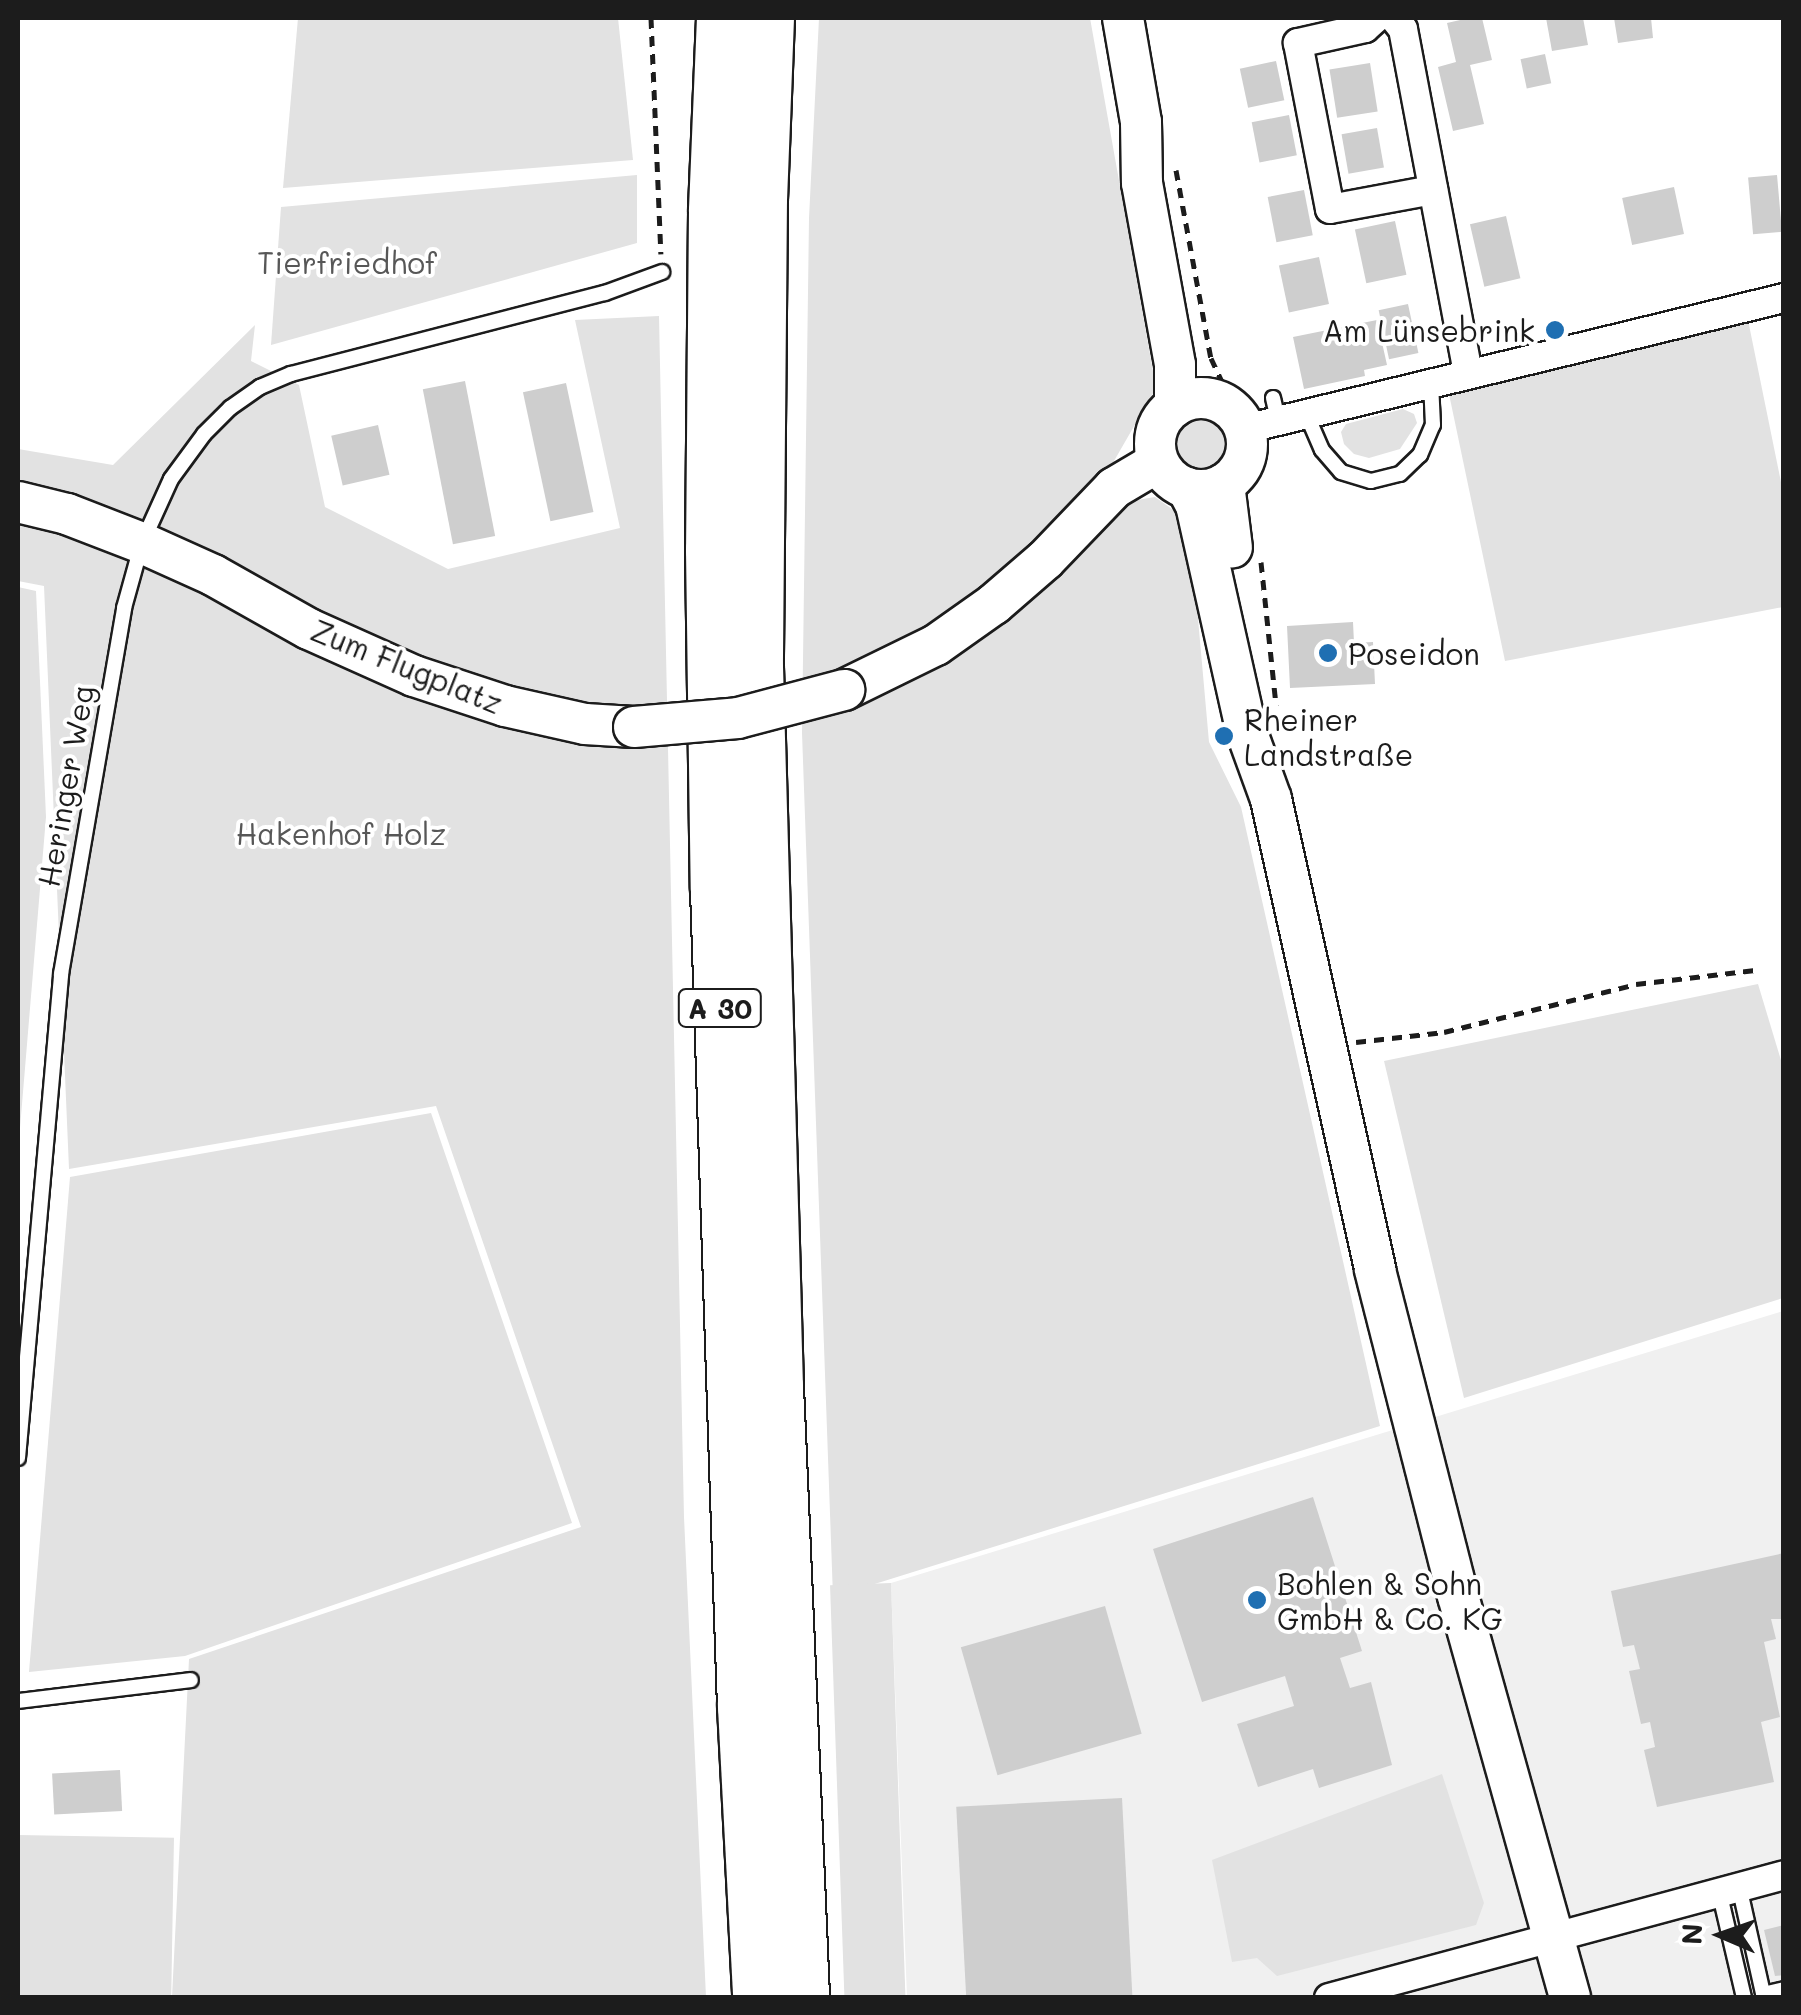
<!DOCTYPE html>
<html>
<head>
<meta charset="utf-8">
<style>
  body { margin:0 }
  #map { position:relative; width:1801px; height:2015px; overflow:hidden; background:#fff; font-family:Mali,sans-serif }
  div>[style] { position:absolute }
  .built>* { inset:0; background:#f0f0f0 }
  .green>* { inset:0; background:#e2e2e2; transform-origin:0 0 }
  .round { border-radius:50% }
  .building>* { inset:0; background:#cecece; transform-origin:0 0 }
  .path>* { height:5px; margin-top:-2.5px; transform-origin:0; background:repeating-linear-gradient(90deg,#1c1c1c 0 10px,transparent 0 18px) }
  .roads { filter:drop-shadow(2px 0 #1c1c1c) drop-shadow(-2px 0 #1c1c1c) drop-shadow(0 2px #1c1c1c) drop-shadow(0 -2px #1c1c1c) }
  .lane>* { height:14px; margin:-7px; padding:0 7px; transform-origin:7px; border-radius:7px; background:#fff }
  .street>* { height:28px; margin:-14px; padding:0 14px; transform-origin:14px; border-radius:14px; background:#fff }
  .secondary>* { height:40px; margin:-20px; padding:0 20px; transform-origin:20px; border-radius:20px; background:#fff }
  .secondary>.ring { margin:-20px; padding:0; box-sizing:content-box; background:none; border:40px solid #fff; border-radius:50% }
  .highway>* { height:50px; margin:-25px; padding:0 25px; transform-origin:25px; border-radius:25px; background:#fff }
  .bridges { filter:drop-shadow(2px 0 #1c1c1c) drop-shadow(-2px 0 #1c1c1c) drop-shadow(0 2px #1c1c1c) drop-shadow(0 -2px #1c1c1c) }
  .secondary-bridge>* { height:40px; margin:-20px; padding:0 20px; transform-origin:20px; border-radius:20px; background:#fff }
  .dots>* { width:28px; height:28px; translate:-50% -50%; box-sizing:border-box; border:5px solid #fff; border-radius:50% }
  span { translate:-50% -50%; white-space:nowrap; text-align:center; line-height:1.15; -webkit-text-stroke:8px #fff; paint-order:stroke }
  .shield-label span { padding:2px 8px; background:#fff; border:2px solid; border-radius:8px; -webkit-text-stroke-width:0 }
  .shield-label { font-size:28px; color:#1c1c1c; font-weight:700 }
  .park-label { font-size:30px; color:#575757 }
  .poi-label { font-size:30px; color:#1c1c1c }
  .right { translate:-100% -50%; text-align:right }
  .left { translate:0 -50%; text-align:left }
  .street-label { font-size:30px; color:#1c1c1c }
  .frame { position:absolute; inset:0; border:20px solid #1c1c1c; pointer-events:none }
  .north { position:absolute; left:1671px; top:1885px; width:100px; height:100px; -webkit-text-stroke:8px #fff; paint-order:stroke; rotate:272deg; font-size:28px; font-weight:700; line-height:40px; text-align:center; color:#1c1c1c }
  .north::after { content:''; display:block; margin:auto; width:35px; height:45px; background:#1c1c1c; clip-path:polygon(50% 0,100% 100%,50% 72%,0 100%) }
</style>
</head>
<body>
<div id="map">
  <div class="built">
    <i style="clip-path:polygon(1783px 1311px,1783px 1997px,907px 1997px,891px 1583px)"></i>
  </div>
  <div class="green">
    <i style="clip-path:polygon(298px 18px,618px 18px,633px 160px,283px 188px)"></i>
    <i style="clip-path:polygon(819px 18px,1090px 18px,1156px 388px,1114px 461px,1131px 501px,1155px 497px,1179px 514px,1195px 585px,1209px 742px,1241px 807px,1380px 1426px,833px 1597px,802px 733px,809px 218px)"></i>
    <i style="clip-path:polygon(637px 175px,637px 243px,271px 345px,281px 207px)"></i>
    <i style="clip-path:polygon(659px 316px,684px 1517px,706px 1997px,172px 1997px,189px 1659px,581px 1527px,436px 1106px,69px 1169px,44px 586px,18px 581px,18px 449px,113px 465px,255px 325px,251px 361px,299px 385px,325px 507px,448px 569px,620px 528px,575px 320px)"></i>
    <i style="clip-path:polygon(1748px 320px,1783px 492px,1783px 607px,1505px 661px,1449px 394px)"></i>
    <i style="clip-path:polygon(1403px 409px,1414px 414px,1417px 423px,1400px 449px,1369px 458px,1354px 454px,1344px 444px,1341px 432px,1346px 424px)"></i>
    <i class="round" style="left:1172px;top:416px;width:58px;height:58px"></i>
    <i style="clip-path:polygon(18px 587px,36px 591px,46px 817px,18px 1152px)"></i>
    <i style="clip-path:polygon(1758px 984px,1783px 1067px,1783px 1298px,1464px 1398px,1384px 1061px)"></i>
    <i style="clip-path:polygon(431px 1113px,572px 1523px,185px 1656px,29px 1672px,70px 1177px)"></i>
    <i style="left:891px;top:1583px;width:414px;height:61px;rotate:88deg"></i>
    <i style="clip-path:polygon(1442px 1774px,1484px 1903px,1476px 1925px,1277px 1976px,1257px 1958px,1232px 1962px,1212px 1860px)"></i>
    <i style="left:18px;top:1835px;width:156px;height:162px;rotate:1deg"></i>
  </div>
  <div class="building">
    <i style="clip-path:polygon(1469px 18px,1482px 18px,1492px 60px,1470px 65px,1484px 124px,1453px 131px,1438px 67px,1456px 62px,1447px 23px)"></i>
    <i style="clip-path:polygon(1546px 18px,1583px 18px,1588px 45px,1552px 51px)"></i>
    <i style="clip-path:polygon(1614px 18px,1651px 18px,1653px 38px,1618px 43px)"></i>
    <i style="left:1545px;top:54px;width:30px;height:25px;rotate:78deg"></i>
    <i style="left:1276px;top:61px;width:40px;height:37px;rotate:78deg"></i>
    <i style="left:1370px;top:63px;width:49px;height:41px;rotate:81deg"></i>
    <i style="left:1289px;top:115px;width:41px;height:38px;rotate:79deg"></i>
    <i style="left:1377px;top:128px;width:40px;height:36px;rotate:80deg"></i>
    <i style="left:1777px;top:175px;width:57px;height:29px;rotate:85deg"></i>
    <i style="left:1674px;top:187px;width:48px;height:53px;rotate:78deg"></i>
    <i style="left:1304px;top:190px;width:46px;height:37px;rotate:79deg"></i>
    <i style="left:1506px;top:216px;width:64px;height:37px;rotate:77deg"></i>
    <i style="left:1395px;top:221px;width:55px;height:41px;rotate:78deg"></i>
    <i style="left:1319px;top:257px;width:48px;height:41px;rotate:78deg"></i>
    <i style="left:1408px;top:304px;width:50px;height:30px;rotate:78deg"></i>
    <i style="clip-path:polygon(1377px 320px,1387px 365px,1364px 370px,1365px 376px,1304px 389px,1293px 337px)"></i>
    <i style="left:465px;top:381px;width:158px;height:43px;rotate:79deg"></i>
    <i style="left:566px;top:383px;width:132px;height:44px;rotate:78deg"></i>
    <i style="left:378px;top:425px;width:51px;height:48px;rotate:77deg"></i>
    <i style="clip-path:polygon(1353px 622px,1354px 643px,1373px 642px,1375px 684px,1290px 688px,1287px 626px)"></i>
    <i style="clip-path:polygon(1313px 1497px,1362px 1651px,1340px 1658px,1350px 1688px,1371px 1682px,1392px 1765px,1319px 1788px,1313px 1769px,1258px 1787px,1237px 1724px,1294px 1706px,1285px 1676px,1202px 1702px,1153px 1549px)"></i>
    <i style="clip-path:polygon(1784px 1553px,1784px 1619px,1771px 1619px,1776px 1639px,1764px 1642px,1780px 1717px,1761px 1722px,1774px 1782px,1657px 1807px,1644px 1750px,1655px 1747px,1650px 1722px,1641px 1724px,1629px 1671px,1640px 1669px,1634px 1645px,1623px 1647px,1611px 1591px)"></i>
    <i style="left:1105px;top:1606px;width:133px;height:150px;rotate:74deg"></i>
    <i style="left:120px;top:1770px;width:41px;height:68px;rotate:87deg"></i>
    <i style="left:1122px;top:1798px;width:200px;height:166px;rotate:87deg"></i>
    <i style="clip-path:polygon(1784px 1925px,1784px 1975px,1775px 1976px,1764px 1930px)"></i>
  </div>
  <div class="path">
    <i style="left:651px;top:18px;width:236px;rotate:87.6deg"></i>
    <i style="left:1176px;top:170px;width:191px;rotate:79.5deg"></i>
    <i style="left:1211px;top:358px;width:31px;rotate:65deg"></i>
    <i style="left:1208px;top:385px;width:16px;rotate:4deg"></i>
    <i style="left:1224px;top:386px;width:27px;rotate:36deg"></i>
    <i style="left:1253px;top:478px;width:19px;rotate:-65deg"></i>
    <i style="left:1261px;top:461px;width:11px;rotate:-95deg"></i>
    <i style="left:1261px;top:562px;width:144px;rotate:84deg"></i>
    <i style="left:1356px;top:1042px;width:89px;rotate:-6.5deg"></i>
    <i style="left:1444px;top:1032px;width:198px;rotate:-14deg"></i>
    <i style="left:1636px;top:984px;width:120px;rotate:-6.7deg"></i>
  </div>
  <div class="roads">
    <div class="lane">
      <i style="left:1273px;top:398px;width:23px;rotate:77deg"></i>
      <i style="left:1306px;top:413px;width:40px;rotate:66.6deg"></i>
      <i style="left:1322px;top:450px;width:29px;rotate:49deg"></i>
      <i style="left:1341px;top:472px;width:31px;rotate:17deg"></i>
      <i style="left:1371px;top:481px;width:30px;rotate:-14deg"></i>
      <i style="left:1400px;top:474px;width:28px;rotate:-44deg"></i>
      <i style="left:1420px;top:455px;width:33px;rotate:-67deg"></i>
      <i style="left:1433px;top:425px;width:42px;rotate:-92.7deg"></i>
      <i style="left:18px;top:1458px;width:486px;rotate:-84.9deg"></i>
      <i style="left:61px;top:974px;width:371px;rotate:-80.2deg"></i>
      <i style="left:124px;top:608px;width:67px;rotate:-74.5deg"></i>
      <i style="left:142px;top:543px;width:70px;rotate:-65.6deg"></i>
      <i style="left:171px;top:479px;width:56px;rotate:-53.7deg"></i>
      <i style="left:204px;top:434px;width:37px;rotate:-45deg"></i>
      <i style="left:230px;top:408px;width:37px;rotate:-35deg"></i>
      <i style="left:260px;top:387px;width:34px;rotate:-23deg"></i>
      <i style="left:291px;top:374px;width:324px;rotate:-14.5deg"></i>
      <i style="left:605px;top:293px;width:61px;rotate:-20.2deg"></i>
      <i style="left:18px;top:1701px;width:174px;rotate:-6.9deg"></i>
      <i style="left:1739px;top:1886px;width:115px;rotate:77.4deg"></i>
      <i style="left:1719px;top:1891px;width:110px;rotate:76.8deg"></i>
      <i style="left:1763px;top:1994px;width:22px;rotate:-13deg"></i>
    </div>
    <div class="street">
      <i style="left:1376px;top:18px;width:15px;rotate:138deg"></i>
      <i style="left:1365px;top:28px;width:69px;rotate:167.4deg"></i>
      <i style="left:1298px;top:43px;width:169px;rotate:79.1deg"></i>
      <i style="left:1330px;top:209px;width:105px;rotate:-10.5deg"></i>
      <i style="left:1394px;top:18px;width:14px;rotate:51deg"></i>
      <i style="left:1403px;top:29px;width:350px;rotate:79.3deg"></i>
      <i style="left:1245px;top:429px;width:555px;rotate:-13.66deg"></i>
      <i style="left:1329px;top:1998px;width:471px;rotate:-15.1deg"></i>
    </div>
    <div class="secondary">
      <i style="left:1123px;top:18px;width:106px;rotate:80.2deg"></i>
      <i style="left:1141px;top:122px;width:61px;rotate:89.1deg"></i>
      <i style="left:1142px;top:183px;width:185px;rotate:79.7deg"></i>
      <i style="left:1175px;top:365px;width:41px;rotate:90deg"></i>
      <i class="ring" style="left:1155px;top:398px;width:52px;height:52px"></i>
      <i style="left:1224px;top:484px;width:64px;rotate:82.9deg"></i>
      <i style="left:1187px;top:488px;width:19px;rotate:62deg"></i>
      <i style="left:1196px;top:505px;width:234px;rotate:77.4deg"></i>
      <i style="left:1247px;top:733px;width:70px;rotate:70deg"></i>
      <i style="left:1271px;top:799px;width:482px;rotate:77.5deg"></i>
      <i style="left:1375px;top:1270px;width:336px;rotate:75.7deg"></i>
      <i style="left:1458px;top:1596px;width:417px;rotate:74.4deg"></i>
      <i style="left:18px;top:502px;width:50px;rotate:13.8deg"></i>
      <i style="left:67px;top:514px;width:80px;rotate:21.1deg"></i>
      <i style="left:142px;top:543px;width:78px;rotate:24.3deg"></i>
      <i style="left:213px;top:575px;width:110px;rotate:29.4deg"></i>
      <i style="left:309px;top:629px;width:115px;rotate:24.1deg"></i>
      <i style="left:414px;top:676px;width:96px;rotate:18.2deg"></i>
      <i style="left:505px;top:706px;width:82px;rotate:12.7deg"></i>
      <i style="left:585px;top:724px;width:49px;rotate:3.5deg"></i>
      <i style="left:844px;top:690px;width:102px;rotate:-26.1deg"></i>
      <i style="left:936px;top:645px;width:71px;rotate:-35.3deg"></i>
      <i style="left:994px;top:604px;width:67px;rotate:-40.8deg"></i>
      <i style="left:1045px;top:560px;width:100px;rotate:-46.2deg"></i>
      <i style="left:1114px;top:488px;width:51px;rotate:-30.6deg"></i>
    </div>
    <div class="highway">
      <i style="left:722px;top:18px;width:194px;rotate:92.4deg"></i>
      <i style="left:714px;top:212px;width:338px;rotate:90.5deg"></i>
      <i style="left:711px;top:550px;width:339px;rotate:89.2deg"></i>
      <i style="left:716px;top:889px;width:818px;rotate:88.11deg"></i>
      <i style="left:743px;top:1707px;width:291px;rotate:87deg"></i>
      <i style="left:769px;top:18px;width:180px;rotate:92.2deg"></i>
      <i style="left:762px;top:198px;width:469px;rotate:90.5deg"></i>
      <i style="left:758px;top:667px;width:720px;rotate:88.41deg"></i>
      <i style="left:778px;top:1387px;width:612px;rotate:87.56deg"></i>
    </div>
  </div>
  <div class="bridges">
    <div class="secondary-bridge">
      <i style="left:634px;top:727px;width:104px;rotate:-4.9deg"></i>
      <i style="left:738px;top:718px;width:110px;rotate:-14.8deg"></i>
    </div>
  </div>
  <div class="dots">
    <i style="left:1555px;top:330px;background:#1f6fb2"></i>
    <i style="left:1328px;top:653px;background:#1f6fb2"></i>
    <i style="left:1224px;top:736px;background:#1f6fb2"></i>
    <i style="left:1257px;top:1600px;background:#1f6fb2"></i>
  </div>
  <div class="shield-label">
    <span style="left:720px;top:1008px">A 30</span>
  </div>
  <div class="park-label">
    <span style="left:347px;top:262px">Tierfriedhof</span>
    <span style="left:341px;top:833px">Hakenhof Holz</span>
  </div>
  <div class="poi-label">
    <span class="right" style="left:1535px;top:330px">Am Lünsebrink</span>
    <span class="left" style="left:1348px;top:653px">Poseidon</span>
    <span class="left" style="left:1244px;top:736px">Rheiner<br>Landstraße</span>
    <span class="left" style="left:1277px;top:1600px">Bohlen &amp; Sohn<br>GmbH &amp; Co. KG</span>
  </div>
  <div class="street-label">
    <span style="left:407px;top:666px;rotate:22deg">Zum Flugplatz</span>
    <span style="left:65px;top:786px;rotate:-80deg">Heringer Weg</span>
  </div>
  <div class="frame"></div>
  <div class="north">N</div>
</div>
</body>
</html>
